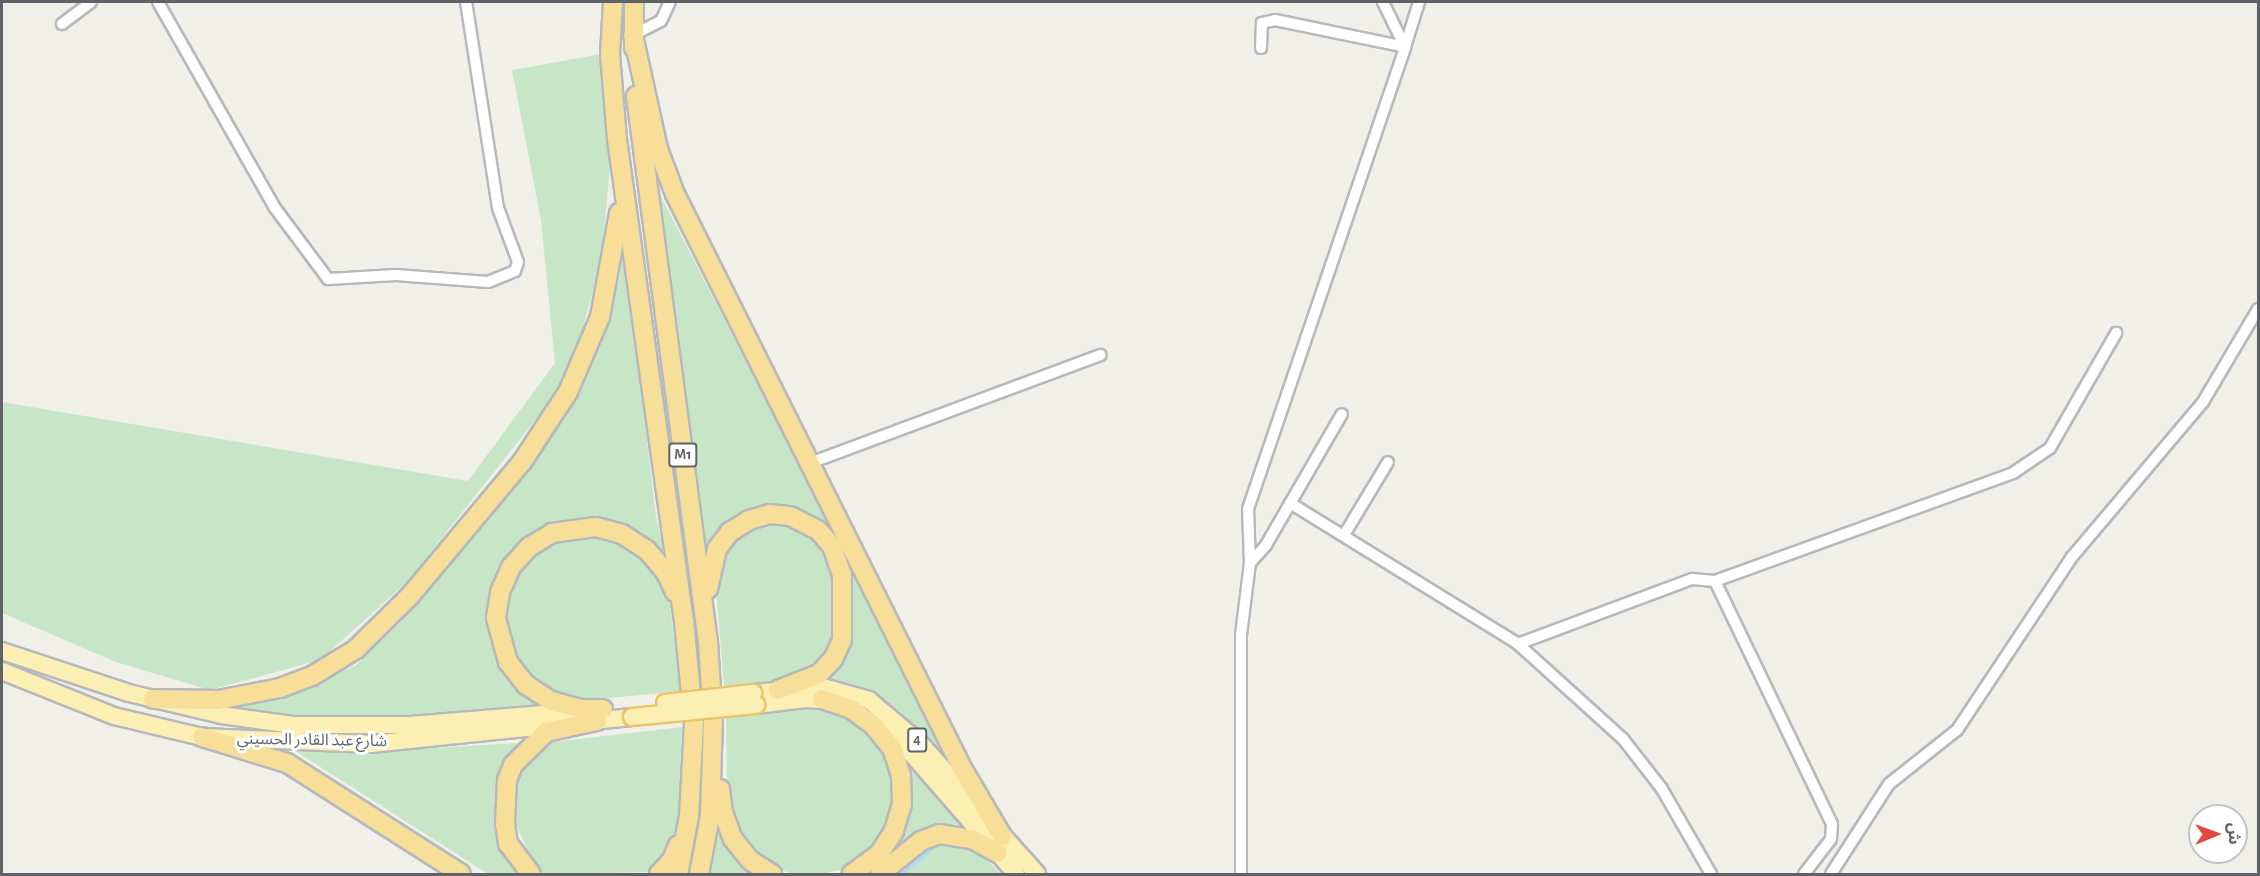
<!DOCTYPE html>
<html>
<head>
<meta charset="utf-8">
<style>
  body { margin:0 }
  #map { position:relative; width:2260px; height:876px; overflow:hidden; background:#f0efe8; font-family:"Alegreya Sans","Noto Sans Arabic",sans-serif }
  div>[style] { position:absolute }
  .green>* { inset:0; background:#c7e6c7 }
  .stream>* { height:3px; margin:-1.5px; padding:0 1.5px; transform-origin:1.5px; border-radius:1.5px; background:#aedafa }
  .roads { filter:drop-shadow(2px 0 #b5b8bc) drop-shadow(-2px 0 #b5b8bc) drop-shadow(0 2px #b5b8bc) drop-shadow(0 -2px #b5b8bc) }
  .street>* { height:10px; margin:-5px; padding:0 5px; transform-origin:5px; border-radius:5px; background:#fff }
  .primary>* { height:16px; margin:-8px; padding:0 8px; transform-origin:8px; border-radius:8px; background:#fbefb3 }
  .highway>* { height:18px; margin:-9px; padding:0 9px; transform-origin:9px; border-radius:9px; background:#f7df99 }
  .bridges { filter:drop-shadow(2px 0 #eac568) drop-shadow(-2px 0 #eac568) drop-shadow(0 2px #eac568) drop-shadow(0 -2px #eac568) }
  .primary-bridge>* { height:16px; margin:-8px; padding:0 8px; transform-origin:8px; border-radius:8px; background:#fbefb3 }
  span { translate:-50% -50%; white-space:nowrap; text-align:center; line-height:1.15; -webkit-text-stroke:6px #fff; paint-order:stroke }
  .shield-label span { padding:2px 4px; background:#fff; border:2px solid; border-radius:4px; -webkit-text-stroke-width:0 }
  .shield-label { font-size:15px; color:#5f6367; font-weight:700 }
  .street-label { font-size:16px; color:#5f6367 }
  .frame { position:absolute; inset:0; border:3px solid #5f6367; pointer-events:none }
  .north { position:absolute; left:2188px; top:804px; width:60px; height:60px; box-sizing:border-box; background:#fff; border:2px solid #bfc1c2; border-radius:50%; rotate:89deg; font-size:16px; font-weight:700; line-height:24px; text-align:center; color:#5f6367 }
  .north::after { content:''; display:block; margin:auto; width:21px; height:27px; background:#e04a3f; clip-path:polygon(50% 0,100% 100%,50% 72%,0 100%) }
</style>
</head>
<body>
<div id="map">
  <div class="green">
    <i style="clip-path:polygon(602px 54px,610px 165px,602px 259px,576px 353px,547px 405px,407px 582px,320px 660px,210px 690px,116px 662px,2px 613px,2px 402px,468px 481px,555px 363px,541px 220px,512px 70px)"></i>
    <i style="clip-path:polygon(658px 191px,836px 537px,817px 520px,741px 517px,721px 528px,704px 559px)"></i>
    <i style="clip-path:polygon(624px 237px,656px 517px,665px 557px,633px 530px,589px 517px,551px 522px,511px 549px,490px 593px,487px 625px,491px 643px,515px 686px,544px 706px,358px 719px,292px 718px,230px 708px,303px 690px,356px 665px,400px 623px,537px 458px,583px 388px,620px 275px)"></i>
    <i style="clip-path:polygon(783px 523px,805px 531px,823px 547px,832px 569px,835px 626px,827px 654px,806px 674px,778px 681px,724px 687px,716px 588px,722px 557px,748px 530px)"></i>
    <i style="clip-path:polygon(601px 534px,625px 543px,652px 565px,668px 593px,682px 691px,599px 699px,575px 698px,542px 686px,516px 661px,503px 625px,507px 587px,533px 550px,556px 537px)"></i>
    <i style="clip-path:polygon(850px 567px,951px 765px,901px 712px,873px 693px,826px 679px,849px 646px)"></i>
    <i style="clip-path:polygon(810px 708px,835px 712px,858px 723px,877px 741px,889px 764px,894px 789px,891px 814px,881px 837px,864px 856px,843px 869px,822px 874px,792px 874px,767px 864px,747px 846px,733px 823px,727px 797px,726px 715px)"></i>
    <i style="clip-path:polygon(682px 727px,679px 819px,667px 855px,654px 872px,544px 874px,532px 862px,517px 825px,513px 797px,521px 767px,544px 743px)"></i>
    <i style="clip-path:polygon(518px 743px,503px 764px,499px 808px,521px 874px,488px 874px,286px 745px,387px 751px)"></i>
    <i style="clip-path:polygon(905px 758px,967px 832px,861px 874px,882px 860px,909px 781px)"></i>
    <i style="clip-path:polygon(717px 830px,737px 862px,756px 874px,708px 874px)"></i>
    <i style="clip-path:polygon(950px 840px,977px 850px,1001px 874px,891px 874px,926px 849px)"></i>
  </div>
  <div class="stream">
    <i style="left:901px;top:874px;width:47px;rotate:-39.8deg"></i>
  </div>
  <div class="roads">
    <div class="street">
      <i style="left:158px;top:2px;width:237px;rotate:60.4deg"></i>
      <i style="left:275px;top:208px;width:89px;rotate:53.3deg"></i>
      <i style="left:328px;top:279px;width:68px;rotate:-3.4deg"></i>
      <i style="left:396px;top:275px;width:92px;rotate:4.4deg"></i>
      <i style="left:488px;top:282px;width:29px;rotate:-22deg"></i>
      <i style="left:515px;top:271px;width:9px;rotate:-72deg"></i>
      <i style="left:518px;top:262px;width:58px;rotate:-110.3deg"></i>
      <i style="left:498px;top:208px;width:208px;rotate:-98.8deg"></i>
      <i style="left:62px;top:24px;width:36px;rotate:-37deg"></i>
      <i style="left:633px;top:35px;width:31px;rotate:-27deg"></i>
      <i style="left:661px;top:21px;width:21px;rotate:-65deg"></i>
      <i style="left:1261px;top:48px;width:25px;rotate:-88deg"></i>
      <i style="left:1262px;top:23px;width:13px;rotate:-13deg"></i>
      <i style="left:1275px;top:20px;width:133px;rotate:11.7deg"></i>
      <i style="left:1405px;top:47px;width:47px;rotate:-72.7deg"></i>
      <i style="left:810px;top:463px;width:310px;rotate:-20.4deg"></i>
      <i style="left:1290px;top:503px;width:268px;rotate:31.7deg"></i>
      <i style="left:1518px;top:644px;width:142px;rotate:42.1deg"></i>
      <i style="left:1623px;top:739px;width:63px;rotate:52deg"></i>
      <i style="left:1662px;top:789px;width:98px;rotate:60deg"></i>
      <i style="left:1344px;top:535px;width:85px;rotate:-58.9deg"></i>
      <i style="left:1250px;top:563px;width:24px;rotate:-48deg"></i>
      <i style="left:1266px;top:545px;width:151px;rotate:-59.9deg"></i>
      <i style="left:1715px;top:581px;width:317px;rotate:-19.9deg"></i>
      <i style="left:2013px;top:473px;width:45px;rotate:-34deg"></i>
      <i style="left:2050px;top:448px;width:133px;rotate:-60.1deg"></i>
      <i style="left:1518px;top:644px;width:186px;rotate:-20.5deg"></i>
      <i style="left:1692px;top:579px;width:23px;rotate:5deg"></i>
      <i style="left:1715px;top:581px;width:270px;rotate:64.3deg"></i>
      <i style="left:1832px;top:824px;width:15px;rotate:94deg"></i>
      <i style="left:1831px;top:839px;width:44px;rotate:127.6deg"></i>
      <i style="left:1241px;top:874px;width:239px;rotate:-90deg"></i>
      <i style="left:1241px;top:635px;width:73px;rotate:-82.9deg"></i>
      <i style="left:1250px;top:563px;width:54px;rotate:-92.1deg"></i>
      <i style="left:1248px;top:509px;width:488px;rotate:-71.2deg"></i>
      <i style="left:1405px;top:47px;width:50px;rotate:-116.1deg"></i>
      <i style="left:1831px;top:874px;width:107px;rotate:-57.2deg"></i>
      <i style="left:1889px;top:784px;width:87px;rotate:-38.5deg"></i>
      <i style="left:1957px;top:730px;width:208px;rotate:-56.4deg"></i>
      <i style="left:2072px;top:557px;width:203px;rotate:-49.8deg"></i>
      <i style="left:2203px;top:402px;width:108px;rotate:-59.4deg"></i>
    </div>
    <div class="primary">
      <i style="left:2px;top:651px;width:134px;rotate:18.3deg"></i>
      <i style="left:129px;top:693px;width:95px;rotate:13.4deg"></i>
      <i style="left:221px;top:715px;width:73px;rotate:7.9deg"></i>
      <i style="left:293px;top:725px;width:117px"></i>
      <i style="left:410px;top:725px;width:170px;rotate:-4.7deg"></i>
      <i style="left:2px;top:671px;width:121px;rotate:21.9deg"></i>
      <i style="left:114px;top:716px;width:90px;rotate:13.4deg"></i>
      <i style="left:202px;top:737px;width:169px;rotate:2.4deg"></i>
      <i style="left:371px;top:744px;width:262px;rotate:-5.9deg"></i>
      <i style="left:753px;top:693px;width:70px;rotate:-4.9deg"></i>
      <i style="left:823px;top:687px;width:48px;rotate:15.8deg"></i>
      <i style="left:869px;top:700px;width:67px;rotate:40.1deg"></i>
      <i style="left:920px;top:743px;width:176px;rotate:48.2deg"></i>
      <i style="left:756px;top:705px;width:50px;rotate:-6.8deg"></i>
      <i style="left:806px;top:699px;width:30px;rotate:4deg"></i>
      <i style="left:877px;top:721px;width:47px;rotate:43.3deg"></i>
      <i style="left:911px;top:753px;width:160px;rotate:49deg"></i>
    </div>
    <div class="highway">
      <i style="left:613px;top:2px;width:52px;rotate:93.3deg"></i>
      <i style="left:610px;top:54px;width:85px;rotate:85.3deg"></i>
      <i style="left:617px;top:139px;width:487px;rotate:82.1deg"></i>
      <i style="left:684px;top:621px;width:103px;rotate:84.5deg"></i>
      <i style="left:694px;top:724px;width:92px;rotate:93.1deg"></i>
      <i style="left:689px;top:816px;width:59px;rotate:100.7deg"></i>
      <i style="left:633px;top:35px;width:117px;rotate:77.6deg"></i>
      <i style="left:658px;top:149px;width:48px;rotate:69.3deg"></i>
      <i style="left:675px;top:194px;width:642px;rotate:63.43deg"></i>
      <i style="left:962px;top:768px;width:79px;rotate:59.5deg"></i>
      <i style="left:634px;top:48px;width:46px;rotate:-90deg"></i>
      <i style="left:636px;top:96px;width:551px;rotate:82.49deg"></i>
      <i style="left:708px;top:642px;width:78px;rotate:86.3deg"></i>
      <i style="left:713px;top:720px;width:96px;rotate:91.8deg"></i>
      <i style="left:710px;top:816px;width:59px;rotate:100.7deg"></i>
      <i style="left:708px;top:589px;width:41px;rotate:-77.3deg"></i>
      <i style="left:717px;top:549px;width:21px;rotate:-53deg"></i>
      <i style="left:730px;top:532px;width:22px;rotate:-32deg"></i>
      <i style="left:749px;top:520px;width:22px;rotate:-16deg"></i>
      <i style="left:770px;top:514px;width:20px;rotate:6deg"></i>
      <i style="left:790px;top:516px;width:31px;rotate:27deg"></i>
      <i style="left:818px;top:530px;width:21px;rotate:49deg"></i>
      <i style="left:832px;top:546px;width:31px;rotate:71deg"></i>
      <i style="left:842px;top:575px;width:65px;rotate:90deg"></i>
      <i style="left:842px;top:640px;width:21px;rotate:115deg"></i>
      <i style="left:833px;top:659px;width:21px;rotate:133deg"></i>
      <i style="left:819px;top:674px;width:44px;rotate:158.7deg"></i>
      <i style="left:153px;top:699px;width:65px;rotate:0.9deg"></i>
      <i style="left:218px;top:700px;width:63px;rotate:-11deg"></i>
      <i style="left:280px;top:688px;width:34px;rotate:-21deg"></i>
      <i style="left:312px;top:676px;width:52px;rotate:-31.5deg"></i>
      <i style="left:356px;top:649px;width:74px;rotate:-44.5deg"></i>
      <i style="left:409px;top:597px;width:176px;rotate:-50.1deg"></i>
      <i style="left:522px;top:462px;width:84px;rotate:-56.7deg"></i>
      <i style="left:568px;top:392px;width:82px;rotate:-66.9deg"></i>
      <i style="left:600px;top:317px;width:106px;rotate:-79.6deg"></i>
      <i style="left:822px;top:699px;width:31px;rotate:19deg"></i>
      <i style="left:851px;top:709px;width:29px;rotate:36deg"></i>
      <i style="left:874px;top:726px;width:28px;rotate:51deg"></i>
      <i style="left:892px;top:748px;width:28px;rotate:72deg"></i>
      <i style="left:901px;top:775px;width:29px;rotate:88deg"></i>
      <i style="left:902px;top:804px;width:28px;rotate:107deg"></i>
      <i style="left:894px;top:831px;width:27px;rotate:123deg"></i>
      <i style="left:879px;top:854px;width:34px;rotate:144deg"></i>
      <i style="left:603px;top:709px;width:22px;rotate:180deg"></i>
      <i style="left:581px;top:709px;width:31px;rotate:-165deg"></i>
      <i style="left:551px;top:701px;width:30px;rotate:-147deg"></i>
      <i style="left:526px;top:685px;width:29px;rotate:-128deg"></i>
      <i style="left:508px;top:662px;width:46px;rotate:-105.3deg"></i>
      <i style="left:496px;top:618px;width:26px;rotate:-81deg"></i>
      <i style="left:500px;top:592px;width:27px;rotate:-66deg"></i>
      <i style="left:511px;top:567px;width:27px;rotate:-48deg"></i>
      <i style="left:529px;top:547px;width:27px;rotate:-31deg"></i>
      <i style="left:552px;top:533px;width:44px;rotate:-7.8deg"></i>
      <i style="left:596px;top:527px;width:27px;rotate:15deg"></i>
      <i style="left:622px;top:534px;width:30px;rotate:33deg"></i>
      <i style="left:647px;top:550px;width:30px;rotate:50deg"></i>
      <i style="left:666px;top:573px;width:21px;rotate:65deg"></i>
      <i style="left:202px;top:737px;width:89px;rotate:17deg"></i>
      <i style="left:287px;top:763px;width:206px;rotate:32.5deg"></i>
      <i style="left:720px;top:789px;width:23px;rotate:83deg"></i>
      <i style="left:723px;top:812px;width:29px;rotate:70deg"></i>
      <i style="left:733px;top:839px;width:28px;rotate:51deg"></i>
      <i style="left:751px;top:861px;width:25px;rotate:32deg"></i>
      <i style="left:531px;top:874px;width:38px;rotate:-127deg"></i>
      <i style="left:508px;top:844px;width:21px;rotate:-98deg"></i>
      <i style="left:505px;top:823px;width:43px;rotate:-87.3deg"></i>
      <i style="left:507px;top:780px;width:16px;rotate:-68deg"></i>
      <i style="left:513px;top:765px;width:47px;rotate:-45deg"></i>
      <i style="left:546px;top:732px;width:52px;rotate:-12.2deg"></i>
      <i style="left:659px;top:874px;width:19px;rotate:-47deg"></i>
      <i style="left:672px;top:860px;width:16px;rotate:-68deg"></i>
      <i style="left:880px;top:874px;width:53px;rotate:-38.8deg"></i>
      <i style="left:921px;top:841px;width:19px;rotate:-21deg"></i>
      <i style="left:939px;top:834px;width:33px;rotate:9deg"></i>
      <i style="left:972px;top:839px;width:29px;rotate:29deg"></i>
    </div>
  </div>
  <div class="bridges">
    <div class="primary-bridge">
      <i style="left:665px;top:703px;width:89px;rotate:-6.5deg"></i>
      <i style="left:632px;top:717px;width:125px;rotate:-5.5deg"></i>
    </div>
  </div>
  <div class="shield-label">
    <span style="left:683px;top:455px">M1</span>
    <span style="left:917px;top:740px">4</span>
  </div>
  <div class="street-label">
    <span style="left:312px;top:740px;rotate:1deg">شارع عبد القادر الحسيني</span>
  </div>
  <div class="frame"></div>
  <div class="north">ش</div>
</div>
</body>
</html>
